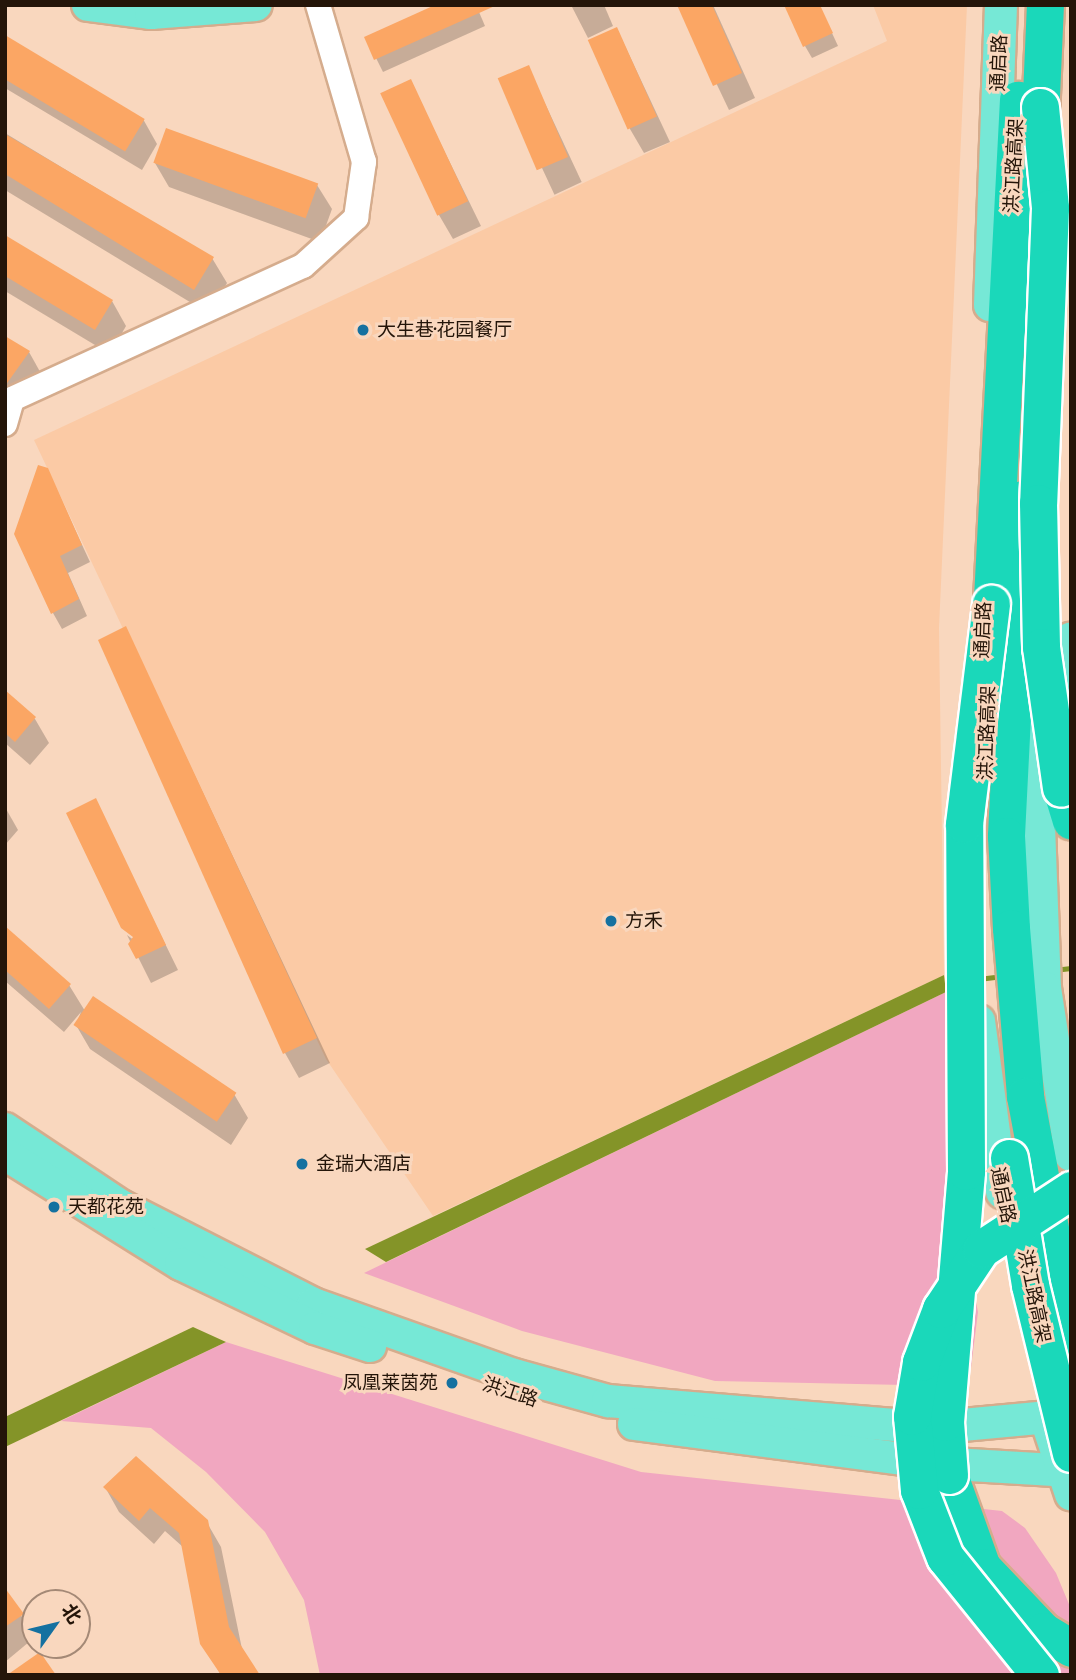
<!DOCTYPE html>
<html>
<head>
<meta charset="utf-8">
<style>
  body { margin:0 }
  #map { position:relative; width:1076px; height:1680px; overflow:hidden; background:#f9d7be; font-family:Merriweather,"Noto Sans SC",serif }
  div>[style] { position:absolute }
  .built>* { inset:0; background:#fbcaa5 }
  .green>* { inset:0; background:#f1a7c0 }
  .water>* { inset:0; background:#849428 }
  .shadow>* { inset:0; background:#0003; transform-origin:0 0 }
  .stream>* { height:5px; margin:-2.5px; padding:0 2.5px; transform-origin:2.5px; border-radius:2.5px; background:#849428 }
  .building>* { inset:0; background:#fba664; transform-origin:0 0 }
  .roads { filter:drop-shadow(2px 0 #d5ac8d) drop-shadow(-2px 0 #d5ac8d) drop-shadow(0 2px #d5ac8d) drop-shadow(0 -2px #d5ac8d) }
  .minor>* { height:24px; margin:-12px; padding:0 12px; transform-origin:12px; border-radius:12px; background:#fff }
  .major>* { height:32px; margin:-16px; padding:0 16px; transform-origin:16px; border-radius:16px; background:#76e8d6 }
  .highway>* { height:37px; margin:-18.5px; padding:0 18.5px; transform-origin:18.5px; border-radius:18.5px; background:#1ad8ba }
  .bridges { filter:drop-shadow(2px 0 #fff) drop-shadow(-2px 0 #fff) drop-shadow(0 2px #fff) drop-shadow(0 -2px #fff) }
  .highway-bridge>* { height:37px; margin:-18.5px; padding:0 18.5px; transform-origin:18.5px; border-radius:18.5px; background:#1ad8ba }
  .dots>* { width:19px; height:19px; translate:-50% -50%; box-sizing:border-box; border:4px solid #f9d7be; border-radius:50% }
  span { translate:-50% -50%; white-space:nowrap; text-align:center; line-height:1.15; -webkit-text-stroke:6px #f9d7be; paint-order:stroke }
  .street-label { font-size:19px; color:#241509 }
  .poi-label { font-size:19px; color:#241509 }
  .left { translate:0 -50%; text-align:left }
  .right { translate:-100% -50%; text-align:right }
  .frame { position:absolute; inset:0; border:7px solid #241509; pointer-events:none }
  .north { position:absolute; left:21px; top:1589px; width:70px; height:70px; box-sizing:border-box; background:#f9d7be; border:2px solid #a48976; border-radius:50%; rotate:56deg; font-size:19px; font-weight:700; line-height:28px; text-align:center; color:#241509 }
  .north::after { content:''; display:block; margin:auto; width:24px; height:32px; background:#1571a0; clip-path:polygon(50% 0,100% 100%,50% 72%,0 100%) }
</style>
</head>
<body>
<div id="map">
  <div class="built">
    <i style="clip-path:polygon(873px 5px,967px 5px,939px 628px,944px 975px,433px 1216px,326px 1059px,34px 440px,887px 41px)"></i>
  </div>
  <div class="green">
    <i style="clip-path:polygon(946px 992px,965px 1247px,978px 1312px,971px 1368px,952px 1386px,715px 1381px,522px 1331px,364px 1273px)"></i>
    <i style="clip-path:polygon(226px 1342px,641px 1472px,1002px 1511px,1025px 1528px,1056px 1573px,1071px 1609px,1071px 1675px,320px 1675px,304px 1600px,265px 1532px,206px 1472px,151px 1428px,61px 1421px)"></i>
  </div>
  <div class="water">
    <i style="clip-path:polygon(944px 975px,946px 992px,386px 1262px,365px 1249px)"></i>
    <i style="clip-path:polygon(193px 1327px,226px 1342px,5px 1447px,5px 1417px)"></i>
  </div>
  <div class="shadow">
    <i style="clip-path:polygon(476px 5px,485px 26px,383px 72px,366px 38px)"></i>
    <i style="clip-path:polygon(571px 5px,604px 5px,613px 26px,588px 38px)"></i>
    <i style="clip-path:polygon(679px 5px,713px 5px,755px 98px,729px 110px)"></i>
    <i style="clip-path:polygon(819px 5px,838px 46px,812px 58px,805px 46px)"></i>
    <i style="clip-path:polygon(617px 29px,670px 142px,644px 153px,630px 129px)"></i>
    <i style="clip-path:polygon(5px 37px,143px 119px,157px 144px,142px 170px,5px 88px)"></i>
    <i style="left:528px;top:67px;width:127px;height:30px;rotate:65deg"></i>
    <i style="clip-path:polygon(410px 81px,481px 226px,453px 239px,439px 215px)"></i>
    <i style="clip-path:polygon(5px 133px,212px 258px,227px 283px,208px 313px,5px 190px)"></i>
    <i style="clip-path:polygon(155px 163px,317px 185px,332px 209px,320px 242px,169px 187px)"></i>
    <i style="clip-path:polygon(5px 240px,112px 301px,126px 326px,110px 354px,5px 291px)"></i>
    <i style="clip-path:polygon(5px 338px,29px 352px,43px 377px,5px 392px)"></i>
    <i style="clip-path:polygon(47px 469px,90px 562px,68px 573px,87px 616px,62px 629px,53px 613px)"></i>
    <i style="clip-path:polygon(126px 629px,330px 1063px,299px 1078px,285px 1053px)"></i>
    <i style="clip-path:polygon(5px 693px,35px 719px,49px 743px,30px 765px,5px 743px)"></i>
    <i style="clip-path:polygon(95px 801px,178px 970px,151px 983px,127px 935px,139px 944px)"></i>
    <i style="clip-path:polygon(5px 807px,18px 830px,5px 845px)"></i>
    <i style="clip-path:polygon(5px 928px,69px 985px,85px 1011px,234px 1094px,248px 1118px,231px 1145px,90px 1049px,76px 1025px,81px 1012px,64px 1032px,5px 981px)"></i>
    <i style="clip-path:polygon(105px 1487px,206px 1521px,221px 1547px,242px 1649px,258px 1675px,221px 1675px,202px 1643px,183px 1547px,165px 1531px,154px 1544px,119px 1512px)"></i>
    <i style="clip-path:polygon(5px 1591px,35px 1637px,5px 1662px)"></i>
  </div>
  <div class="stream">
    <i style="left:1054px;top:970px;width:17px;rotate:-7deg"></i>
    <i style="left:978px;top:979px;width:25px;rotate:-7deg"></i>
  </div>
  <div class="building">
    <i style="clip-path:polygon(435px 5px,497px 5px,374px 60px,364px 37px)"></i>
    <i style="clip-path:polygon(677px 5px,712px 5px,742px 73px,713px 86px)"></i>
    <i style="clip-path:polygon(784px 5px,820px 5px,833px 33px,803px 47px)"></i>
    <i style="left:617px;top:27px;width:98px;height:32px;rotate:66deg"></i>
    <i style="left:5px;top:35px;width:163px;height:38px;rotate:31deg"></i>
    <i style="left:529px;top:65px;width:100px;height:34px;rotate:67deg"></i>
    <i style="left:411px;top:79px;width:135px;height:34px;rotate:65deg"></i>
    <i style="left:166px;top:128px;width:162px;height:37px;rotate:20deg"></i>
    <i style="clip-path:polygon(5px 134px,214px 257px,194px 290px,5px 174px)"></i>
    <i style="clip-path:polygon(5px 235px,113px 300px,95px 330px,5px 276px)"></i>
    <i style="clip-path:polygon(5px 336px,30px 351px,5px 386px)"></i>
    <i style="clip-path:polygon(38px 465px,48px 468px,82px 545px,60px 556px,79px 599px,51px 614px,14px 534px)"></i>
    <i style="clip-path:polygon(126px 626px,317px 1038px,283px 1054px,98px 640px)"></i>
    <i style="clip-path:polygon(5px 690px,36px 717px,15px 742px,5px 733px)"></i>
    <i style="clip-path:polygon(96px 798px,166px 945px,136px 959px,128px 944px,133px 937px,121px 928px,66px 813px)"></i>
    <i style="clip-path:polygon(5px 926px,71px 984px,49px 1009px,5px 970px)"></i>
    <i style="left:93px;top:996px;width:173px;height:35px;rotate:34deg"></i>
    <i style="clip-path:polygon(136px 1456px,208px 1520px,229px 1627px,260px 1675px,221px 1675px,200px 1644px,179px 1533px,150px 1508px,139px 1521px,103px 1487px)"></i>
    <i style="clip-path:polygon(5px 1588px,24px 1614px,5px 1627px)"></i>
    <i style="clip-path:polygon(40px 1652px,56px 1675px,7px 1675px)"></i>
  </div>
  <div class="roads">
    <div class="minor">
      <i style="left:5px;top:424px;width:26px;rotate:-74deg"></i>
      <i style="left:12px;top:399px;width:320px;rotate:-24.6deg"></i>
      <i style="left:303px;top:266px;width:72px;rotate:-42.2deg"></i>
      <i style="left:356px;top:218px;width:57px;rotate:-81.9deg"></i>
      <i style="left:364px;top:162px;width:164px;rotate:-106.3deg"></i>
    </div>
    <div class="major">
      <i style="left:88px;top:5px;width:64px;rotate:7.2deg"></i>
      <i style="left:151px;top:13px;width:105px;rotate:-4.4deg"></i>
      <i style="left:990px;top:305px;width:300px;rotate:-87.9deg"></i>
      <i style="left:1034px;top:689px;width:299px;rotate:87.9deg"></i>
      <i style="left:1045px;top:988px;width:169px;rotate:81.2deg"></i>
      <i style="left:1052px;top:711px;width:75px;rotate:-75.4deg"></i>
      <i style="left:979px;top:1021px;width:173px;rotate:82.3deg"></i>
      <i style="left:5px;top:1129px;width:139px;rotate:33.6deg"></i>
      <i style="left:121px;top:1206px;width:216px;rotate:27deg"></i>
      <i style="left:313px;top:1304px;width:213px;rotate:19.5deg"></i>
      <i style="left:514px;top:1375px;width:98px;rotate:15.5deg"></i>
      <i style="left:608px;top:1401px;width:323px;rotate:4.8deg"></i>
      <i style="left:930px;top:1428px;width:141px;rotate:-5.3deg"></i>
      <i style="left:8px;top:1156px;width:204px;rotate:32deg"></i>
      <i style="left:181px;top:1264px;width:148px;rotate:25.5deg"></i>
      <i style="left:315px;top:1328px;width:58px;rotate:18.1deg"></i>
      <i style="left:634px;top:1424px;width:305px;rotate:7.4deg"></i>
      <i style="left:936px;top:1463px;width:135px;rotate:3.4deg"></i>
      <i style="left:1049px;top:1428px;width:70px;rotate:71.6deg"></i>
    </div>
    <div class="highway">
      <i style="left:1039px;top:141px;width:136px;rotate:-87.5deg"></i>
      <i style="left:1023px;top:499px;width:337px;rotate:92.9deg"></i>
      <i style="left:1006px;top:836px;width:92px;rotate:86.9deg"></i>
      <i style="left:1011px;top:928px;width:169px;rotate:85.2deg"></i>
      <i style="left:1025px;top:1096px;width:247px;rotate:79.3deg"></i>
      <i style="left:990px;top:637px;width:538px;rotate:-87.02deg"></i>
      <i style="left:1061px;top:788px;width:34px;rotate:73deg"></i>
      <i style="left:949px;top:1475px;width:98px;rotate:70.3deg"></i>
      <i style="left:982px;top:1567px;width:88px;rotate:46.4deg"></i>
      <i style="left:1043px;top:1631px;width:33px;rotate:31deg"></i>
    </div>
  </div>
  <div class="bridges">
    <div class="highway-bridge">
      <i style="left:1040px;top:107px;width:101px;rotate:84.3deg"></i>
      <i style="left:1050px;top:208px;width:295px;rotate:92.3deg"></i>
      <i style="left:1038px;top:503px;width:144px;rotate:88.8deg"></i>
      <i style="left:1041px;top:647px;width:142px;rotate:81.9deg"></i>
      <i style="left:1009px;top:1158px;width:129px;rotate:80.6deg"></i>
      <i style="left:1030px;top:1285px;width:173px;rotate:76.3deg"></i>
      <i style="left:949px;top:1475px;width:53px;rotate:-94.3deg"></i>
      <i style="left:945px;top:1422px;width:252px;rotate:-85.2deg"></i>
      <i style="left:966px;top:1171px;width:347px;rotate:-90.3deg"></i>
      <i style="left:964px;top:824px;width:222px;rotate:-83deg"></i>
      <i style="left:1040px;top:1675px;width:151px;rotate:-128.8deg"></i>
      <i style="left:945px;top:1557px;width:72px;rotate:-111.2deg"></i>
      <i style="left:919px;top:1490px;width:74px;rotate:-95.4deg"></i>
      <i style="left:912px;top:1416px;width:55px;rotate:-80.5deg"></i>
      <i style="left:921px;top:1362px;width:57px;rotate:-69.3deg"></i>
      <i style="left:941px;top:1309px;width:72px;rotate:-56.3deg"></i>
      <i style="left:981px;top:1249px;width:108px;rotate:-33.2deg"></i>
    </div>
  </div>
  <div class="dots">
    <i style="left:363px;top:330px;background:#1571a0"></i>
    <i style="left:611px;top:921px;background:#1571a0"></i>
    <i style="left:302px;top:1164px;background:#1571a0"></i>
    <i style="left:54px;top:1207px;background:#1571a0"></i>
    <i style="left:452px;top:1383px;background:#1571a0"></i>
  </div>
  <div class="street-label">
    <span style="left:999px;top:63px;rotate:-88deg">通启路</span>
    <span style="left:1014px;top:166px;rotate:-87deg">洪江路高架</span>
    <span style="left:983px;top:630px;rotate:-88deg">通启路</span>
    <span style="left:987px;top:733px;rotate:-88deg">洪江路高架</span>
    <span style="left:1003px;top:1195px;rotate:78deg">通启路</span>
    <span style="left:1034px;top:1296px;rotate:78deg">洪江路高架</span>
    <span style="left:510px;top:1392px;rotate:18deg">洪江路</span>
  </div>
  <div class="poi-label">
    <span class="left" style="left:377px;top:330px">大生巷·花园餐厅</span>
    <span class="left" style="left:625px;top:921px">方禾</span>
    <span class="left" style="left:316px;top:1164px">金瑞大酒店</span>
    <span class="left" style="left:68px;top:1207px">天都花苑</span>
    <span class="right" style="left:438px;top:1383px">凤凰莱茵苑</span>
  </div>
  <div class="frame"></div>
  <div class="north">北</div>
</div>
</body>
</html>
